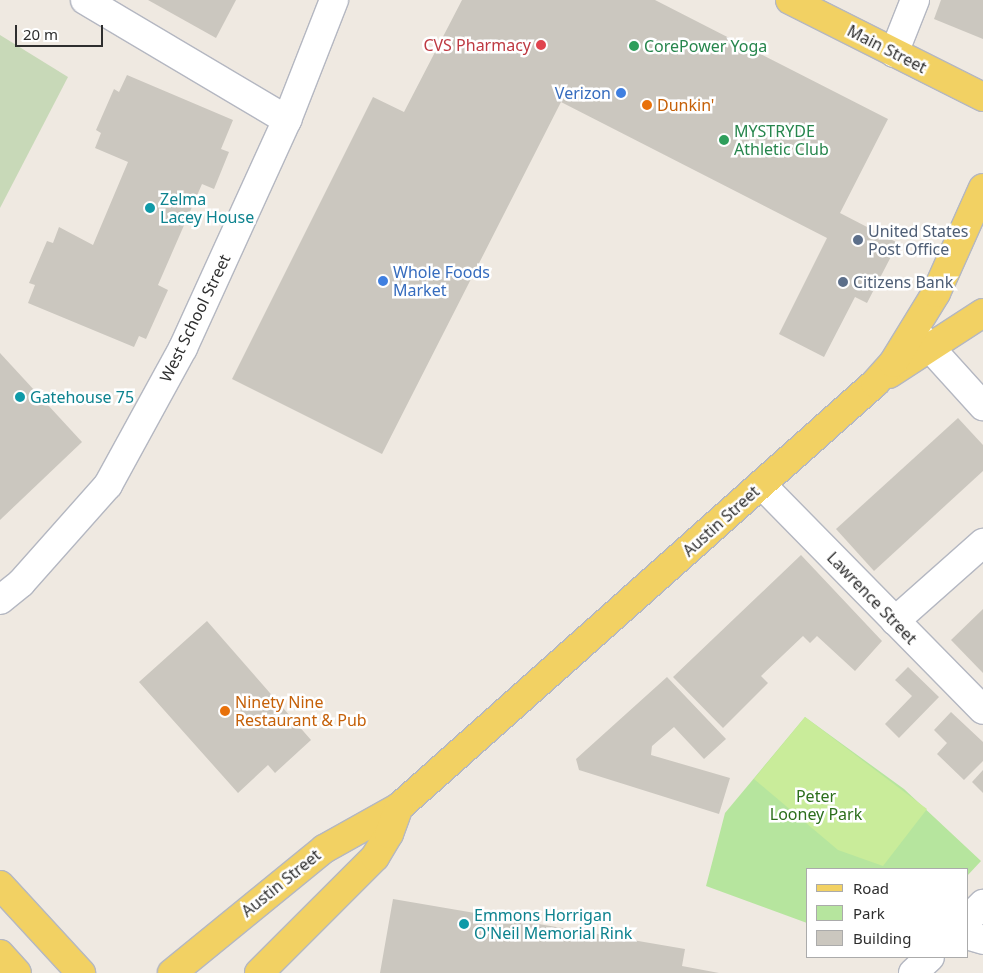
<!DOCTYPE html>
<html>
<head>
<meta charset="utf-8">
<style>
  body { margin:0 }
  #map { position:relative; width:983px; height:973px; overflow:hidden; background:#efe9e1; font-family:"Noto Sans",sans-serif }
  div>[style] { position:absolute }
  .green>* { inset:0; background:#b6e59e }
  .cemetery>* { inset:0; background:#c8d9b8 }
  .pitch>* { inset:0; background:#c9ec9a }
  .building>* { inset:0; background:#cbc7bf }
  .roads { filter:drop-shadow(1px 0 #b4b7c1) drop-shadow(-1px 0 #b4b7c1) drop-shadow(0 1px #b4b7c1) drop-shadow(0 -1px #b4b7c1) }
  .minor>* { height:28px; margin:-14px; padding:0 14px; transform-origin:14px; border-radius:14px; background:#fff }
  .major>* { height:28px; margin:-14px; padding:0 14px; transform-origin:14px; border-radius:14px; background:#f2d163 }
  .dots>* { width:14px; height:14px; translate:-50% -50%; box-sizing:border-box; border:2px solid #fff; border-radius:50% }
  span { translate:-50% -50%; white-space:nowrap; text-align:center; line-height:1.15; -webkit-text-stroke:5px #fff; paint-order:stroke }
  .health-label { font-size:16px; color:#be3a42 }
  .right { translate:-100% -50%; text-align:right }
  .leisure-label { font-size:16px; color:#27864d }
  .left { translate:0 -50%; text-align:left }
  .street-label { font-size:16px; color:#2e2e2e }
  .shop-label { font-size:16px; color:#366cbe }
  .food-label { font-size:16px; color:#c56008 }
  .culture-label { font-size:16px; color:#0d838f }
  .service-label { font-size:16px; color:#4e5e75 }
  .park-label { font-size:16px; color:#2c6e1b }
  .legend { position:absolute; left:806px; top:868px; width:162px; height:90px; box-sizing:border-box; background:#fff; border:1px solid #ababab; margin:0; padding:6px 9px; list-style:none; font-size:15px; color:#2e2e2e }
  .legend li { display:flex; align-items:center; gap:10px; height:25px }
  .legend b { width:25px; border:1px solid #ababab }
  .scale { position:absolute; left:15px; top:25px; width:88px; height:22px; box-sizing:border-box; border:2px solid #2e2e2e; border-top:0; padding-left:6px; font-size:15px; line-height:18px; white-space:nowrap; color:#2e2e2e; -webkit-text-stroke:4px #fff; paint-order:stroke }
</style>
</head>
<body>
<div id="map">
  <div class="green">
    <i style="clip-path:polygon(805px 717px,904px 789px,981px 861px,967px 876px,967px 869px,807px 869px,807px 923px,706px 886px,725px 813px)"></i>
  </div>
  <div class="cemetery">
    <i style="clip-path:polygon(0 35px,68px 77px,0 208px)"></i>
  </div>
  <div class="pitch">
    <i style="clip-path:polygon(805px 717px,927px 809px,883px 866px,838px 850px,754px 779px)"></i>
  </div>
  <div class="building">
    <i style="clip-path:polygon(148px 0,236px 0,216px 38px)"></i>
    <i style="clip-path:polygon(462px 0,655px 0,888px 119px,840px 213px,898px 243px,867px 303px,855px 297px,824px 357px,779px 334px,827px 238px,561px 102px,382px 454px,232px 379px,373px 97px,404px 112px)"></i>
    <i style="clip-path:polygon(941px 0,983px 0,983px 39px,934px 19px)"></i>
    <i style="clip-path:polygon(127px 75px,233px 120px,221px 149px,229px 152px,214px 189px,202px 184px,158px 285px,168px 290px,146px 339px,139px 336px,134px 347px,28px 303px,35px 285px,29px 283px,47px 241px,53px 243px,59px 227px,93px 245px,128px 162px,95px 148px,101px 133px,96px 130px,114px 89px,119px 92px)"></i>
    <i style="clip-path:polygon(0 353px,82px 442px,0 520px)"></i>
    <i style="clip-path:polygon(958px 418px,983px 445px,983px 471px,874px 571px,836px 529px)"></i>
    <i style="clip-path:polygon(801px 555px,882px 641px,855px 671px,817px 636px,810px 643px,803px 636px,761px 676px,768px 683px,723px 728px,673px 677px)"></i>
    <i style="clip-path:polygon(983px 609px,983px 673px,951px 640px)"></i>
    <i style="clip-path:polygon(207px 621px,311px 740px,275px 773px,268px 765px,238px 793px,139px 682px)"></i>
    <i style="clip-path:polygon(908px 667px,939px 697px,899px 738px,885px 724px,912px 696px,895px 680px)"></i>
    <i style="clip-path:polygon(667px 677px,726px 739px,704px 759px,674px 727px,652px 746px,651px 755px,730px 778px,719px 814px,579px 770px,576px 759px)"></i>
    <i style="clip-path:polygon(951px 712px,983px 742px,983px 761px,964px 780px,937px 754px,947px 743px,934px 730px)"></i>
    <i style="clip-path:polygon(983px 770px,983px 793px,972px 782px)"></i>
    <i style="clip-path:polygon(393px 899px,685px 949px,682px 966px,719px 973px,380px 973px)"></i>
  </div>
  <div class="roads">
    <div class="minor">
      <i style="left:85px;top:0;width:235px;rotate:30.7deg"></i>
      <i style="left:894px;top:53px;width:57px;rotate:-68.4deg"></i>
      <i style="left:914px;top:330px;width:103px;rotate:47.8deg"></i>
      <i style="left:762px;top:485px;width:315px;rotate:45.5deg"></i>
      <i style="left:0;top:600px;width:27px;rotate:-39deg"></i>
      <i style="left:21px;top:583px;width:131px;rotate:-48.4deg"></i>
      <i style="left:108px;top:485px;width:156px;rotate:-61.3deg"></i>
      <i style="left:183px;top:348px;width:251px;rotate:-65.5deg"></i>
      <i style="left:287px;top:120px;width:129px;rotate:-68.6deg"></i>
      <i style="left:895px;top:621px;width:118px;rotate:-41.6deg"></i>
      <i style="left:967px;top:920px;width:23px;rotate:-45deg"></i>
      <i style="left:967px;top:935px;width:17px;rotate:17deg"></i>
      <i style="left:913px;top:973px;width:23px;rotate:-43deg"></i>
    </div>
    <div class="major">
      <i style="left:790px;top:0;width:216px;rotate:26.7deg"></i>
      <i style="left:889px;top:374px;width:112px;rotate:-33deg"></i>
      <i style="left:0;top:885px;width:120px;rotate:47.4deg"></i>
      <i style="left:0;top:954px;width:25px;rotate:48deg"></i>
      <i style="left:172px;top:973px;width:196px;rotate:-39.2deg"></i>
      <i style="left:324px;top:849px;width:86px;rotate:-29.2deg"></i>
      <i style="left:399px;top:807px;width:637px;rotate:-41.69deg"></i>
      <i style="left:875px;top:383px;width:27px;rotate:-48deg"></i>
      <i style="left:893px;top:363px;width:82px;rotate:-58.4deg"></i>
      <i style="left:936px;top:293px;width:115px;rotate:-65.9deg"></i>
      <i style="left:259px;top:973px;width:164px;rotate:-45deg"></i>
      <i style="left:375px;top:857px;width:27px;rotate:-59deg"></i>
      <i style="left:389px;top:834px;width:29px;rotate:-70deg"></i>
    </div>
  </div>
  <div class="dots">
    <i style="left:541px;top:45px;background:#e0444e"></i>
    <i style="left:634px;top:46px;background:#2e9e5b"></i>
    <i style="left:621px;top:93px;background:#3f7fe0"></i>
    <i style="left:647px;top:105px;background:#e8710a"></i>
    <i style="left:724px;top:140px;background:#2e9e5b"></i>
    <i style="left:150px;top:208px;background:#0f9aa8"></i>
    <i style="left:858px;top:240px;background:#5c6f8a"></i>
    <i style="left:383px;top:281px;background:#3f7fe0"></i>
    <i style="left:843px;top:282px;background:#5c6f8a"></i>
    <i style="left:20px;top:397px;background:#0f9aa8"></i>
    <i style="left:225px;top:711px;background:#e8710a"></i>
    <i style="left:464px;top:924px;background:#0f9aa8"></i>
  </div>
  <div class="health-label">
    <span class="right" style="left:531px;top:45px">CVS Pharmacy</span>
  </div>
  <div class="leisure-label">
    <span class="left" style="left:644px;top:46px">CorePower Yoga</span>
    <span class="left" style="left:734px;top:140px">MYSTRYDE<br>Athletic Club</span>
  </div>
  <div class="street-label">
    <span style="left:887px;top:49px;rotate:27deg">Main Street</span>
    <span style="left:195px;top:318px;rotate:-64deg">West School Street</span>
    <span style="left:721px;top:521px;rotate:-42deg">Austin Street</span>
    <span style="left:872px;top:598px;rotate:46deg">Lawrence Street</span>
    <span style="left:281px;top:883px;rotate:-39deg">Austin Street</span>
  </div>
  <div class="shop-label">
    <span class="right" style="left:611px;top:93px">Verizon</span>
    <span class="left" style="left:393px;top:281px">Whole Foods<br>Market</span>
  </div>
  <div class="food-label">
    <span class="left" style="left:657px;top:105px">Dunkin'</span>
    <span class="left" style="left:235px;top:711px">Ninety Nine<br>Restaurant &amp; Pub</span>
  </div>
  <div class="culture-label">
    <span class="left" style="left:160px;top:208px">Zelma<br>Lacey House</span>
    <span class="left" style="left:30px;top:397px">Gatehouse 75</span>
    <span class="left" style="left:474px;top:924px">Emmons Horrigan<br>O'Neil Memorial Rink</span>
  </div>
  <div class="service-label">
    <span class="left" style="left:868px;top:240px">United States<br>Post Office</span>
    <span class="left" style="left:853px;top:282px">Citizens Bank</span>
  </div>
  <div class="park-label">
    <span style="left:816px;top:805px">Peter<br>Looney Park</span>
  </div>
  <ul class="legend">
  <li><b style="height:6px;background:#f2d163"></b>Road</li>
  <li><b style="height:14px;background:#b6e59e"></b>Park</li>
  <li><b style="height:14px;background:#cbc7bf"></b>Building</li>
  </ul>
  <div class="scale">20 m</div>
</div>
</body>
</html>
